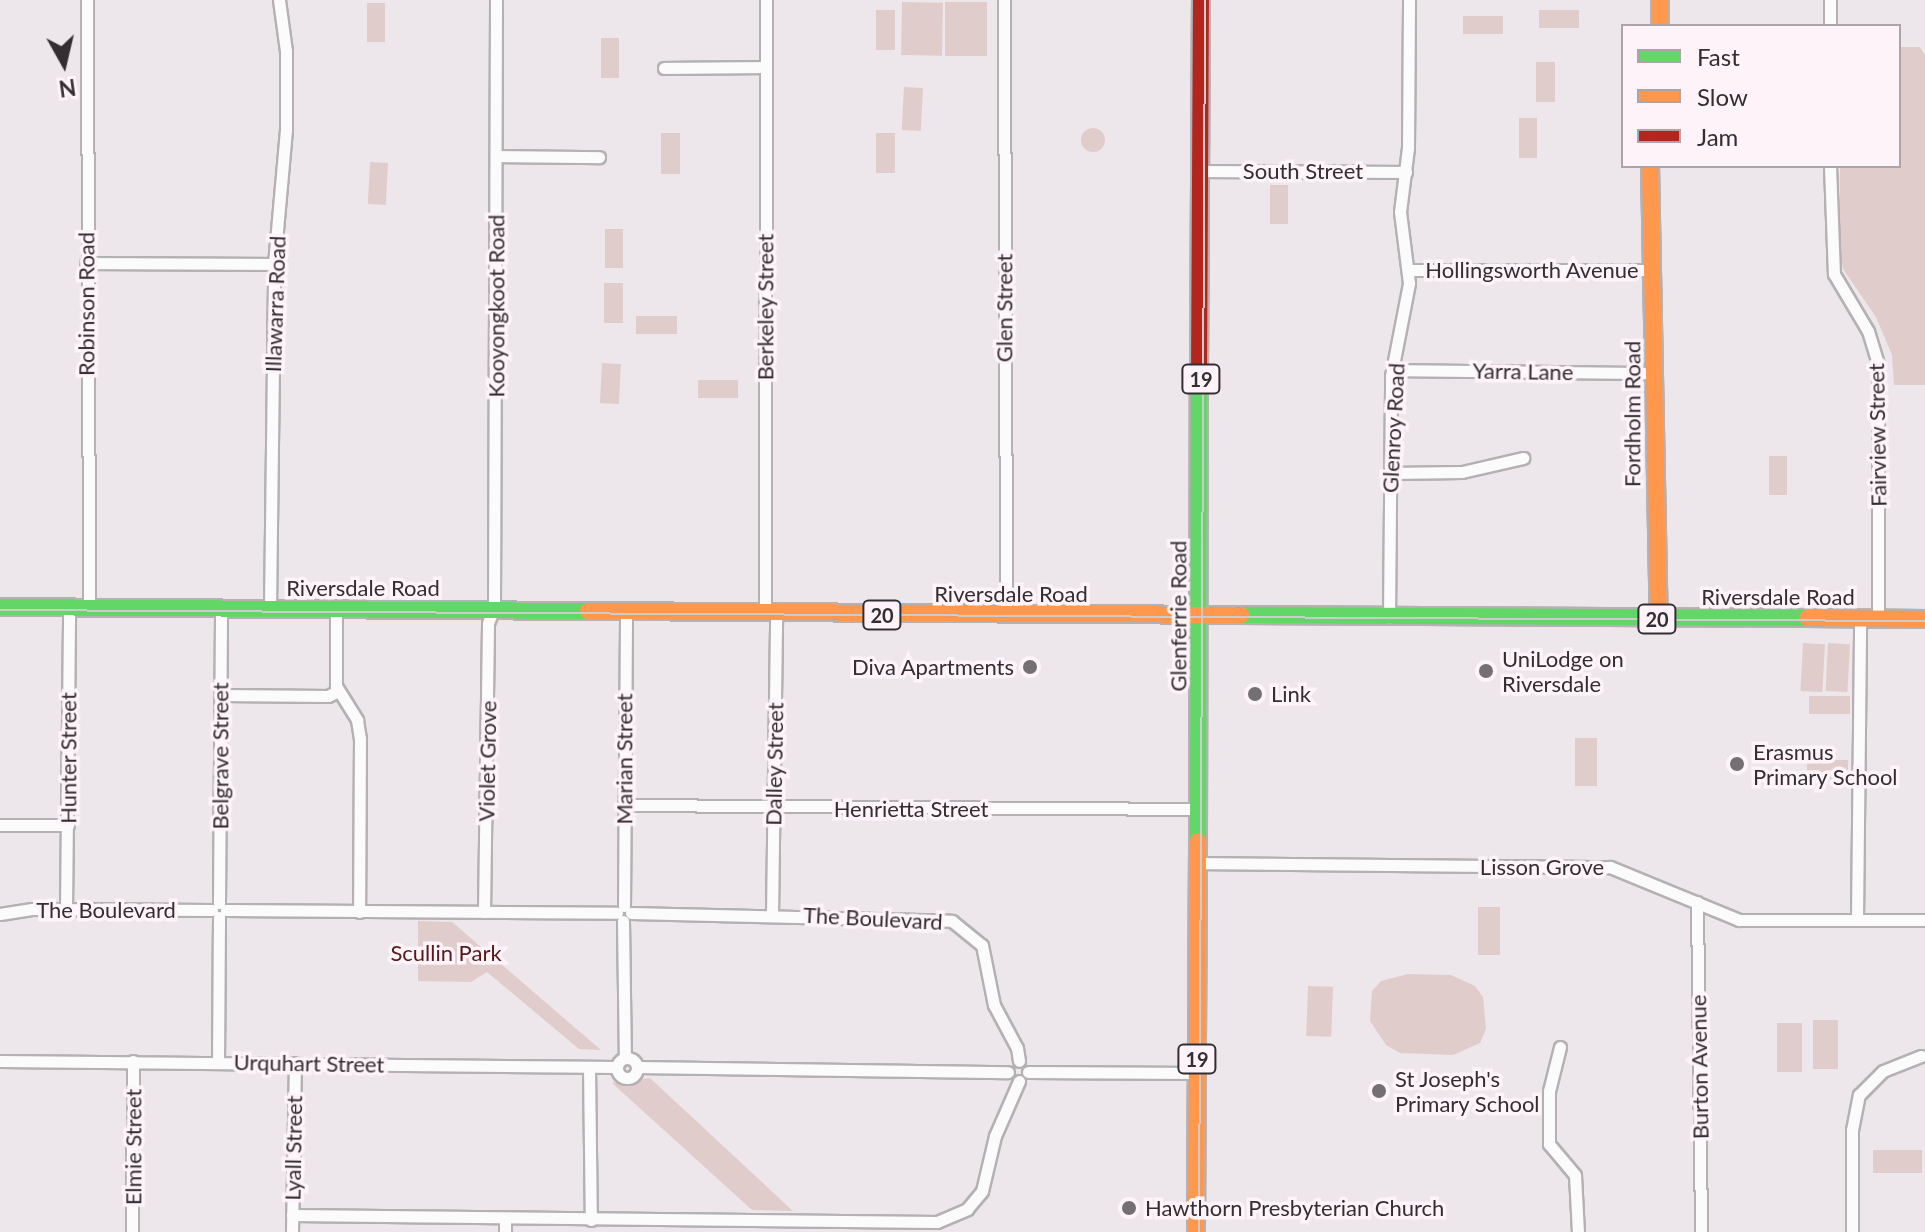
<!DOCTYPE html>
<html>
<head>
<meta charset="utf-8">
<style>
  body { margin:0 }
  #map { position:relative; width:1925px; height:1232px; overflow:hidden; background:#ede7eb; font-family:Lato,sans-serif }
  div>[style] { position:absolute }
  .green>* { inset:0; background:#e1cccc; transform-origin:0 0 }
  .round { border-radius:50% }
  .roads { filter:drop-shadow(2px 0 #b5b1b3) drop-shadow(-2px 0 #b5b1b3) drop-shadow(0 2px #b5b1b3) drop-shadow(0 -2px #b5b1b3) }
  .street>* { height:11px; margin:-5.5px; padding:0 5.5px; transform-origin:5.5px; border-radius:5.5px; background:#fcfbfc }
  .street>.ring { margin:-5.5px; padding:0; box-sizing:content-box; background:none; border:11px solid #fcfbfc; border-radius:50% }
  .fast>* { height:16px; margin:-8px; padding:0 8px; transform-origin:8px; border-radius:8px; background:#63d668 }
  .slow>* { height:16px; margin:-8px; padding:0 8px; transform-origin:8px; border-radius:8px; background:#ff974d }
  .jam>* { height:16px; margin:-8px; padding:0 8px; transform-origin:8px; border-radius:8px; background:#b3261e }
  .tram>* { height:2px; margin:-1px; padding:0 1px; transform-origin:1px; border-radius:1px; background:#cdcccc }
  .dots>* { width:22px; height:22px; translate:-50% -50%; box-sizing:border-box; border:4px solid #fdf3f9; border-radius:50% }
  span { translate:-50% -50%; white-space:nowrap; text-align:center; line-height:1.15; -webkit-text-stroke:7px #fdf3f9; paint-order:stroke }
  .shield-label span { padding:2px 6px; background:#fdf3f9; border:2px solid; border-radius:6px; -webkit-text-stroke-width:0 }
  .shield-label { font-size:20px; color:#322e31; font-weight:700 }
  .street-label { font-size:22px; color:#322e31 }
  .poi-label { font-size:22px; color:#322e31 }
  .left { translate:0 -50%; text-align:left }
  .right { translate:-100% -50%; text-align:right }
  .park-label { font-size:22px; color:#561a1b }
  .legend { position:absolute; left:1621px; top:24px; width:280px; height:144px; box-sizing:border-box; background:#fdf3f9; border:2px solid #aca4a9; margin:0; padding:10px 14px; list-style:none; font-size:24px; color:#322e31 }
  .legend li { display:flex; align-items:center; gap:16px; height:40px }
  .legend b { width:40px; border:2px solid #aca4a9 }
  .north { position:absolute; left:24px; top:24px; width:80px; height:80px; -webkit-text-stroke:6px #fdf3f9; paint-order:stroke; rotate:172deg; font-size:22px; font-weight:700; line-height:32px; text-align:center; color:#322e31 }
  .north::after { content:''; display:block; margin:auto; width:28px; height:36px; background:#322e31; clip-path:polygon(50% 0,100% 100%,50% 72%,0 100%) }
</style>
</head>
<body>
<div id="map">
  <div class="green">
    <i style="left:902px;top:2px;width:41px;height:53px;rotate:1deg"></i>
    <i style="left:945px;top:2px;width:42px;height:54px"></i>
    <i style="left:367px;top:3px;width:18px;height:39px"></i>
    <i style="left:876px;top:10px;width:19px;height:40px"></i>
    <i style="left:1539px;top:10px;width:40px;height:18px"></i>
    <i style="left:1463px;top:16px;width:40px;height:18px"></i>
    <i style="left:601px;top:38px;width:18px;height:40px"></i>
    <i style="clip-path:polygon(1899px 47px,1920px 47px,1925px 55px,1925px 385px,1894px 385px,1892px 355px,1876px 317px,1843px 269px,1839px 242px,1840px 166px,1899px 166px)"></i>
    <i style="left:1536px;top:62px;width:19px;height:40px"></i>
    <i style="left:904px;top:87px;width:19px;height:43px;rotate:3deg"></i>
    <i style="left:1519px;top:118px;width:18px;height:40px"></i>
    <i class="round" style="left:1081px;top:128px;width:24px;height:24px"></i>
    <i style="left:680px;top:133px;width:41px;height:19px;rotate:90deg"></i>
    <i style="left:876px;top:133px;width:19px;height:40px"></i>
    <i style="left:370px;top:162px;width:18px;height:42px;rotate:3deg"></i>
    <i style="left:1270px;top:185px;width:18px;height:39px"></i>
    <i style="left:605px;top:229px;width:18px;height:39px"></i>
    <i style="left:604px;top:283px;width:19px;height:40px"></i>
    <i style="left:636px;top:316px;width:41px;height:18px"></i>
    <i style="left:602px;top:363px;width:19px;height:40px;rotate:3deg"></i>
    <i style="left:698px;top:380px;width:40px;height:18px"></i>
    <i style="left:1769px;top:456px;width:18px;height:39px"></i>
    <i style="left:1803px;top:643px;width:22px;height:48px;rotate:3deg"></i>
    <i style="left:1828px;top:643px;width:22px;height:48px;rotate:3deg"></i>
    <i style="left:1809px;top:696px;width:41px;height:18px"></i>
    <i style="left:1575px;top:738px;width:22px;height:48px"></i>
    <i style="left:1807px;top:760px;width:41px;height:19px"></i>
    <i style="left:1478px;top:907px;width:22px;height:48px"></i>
    <i style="clip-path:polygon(418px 921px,452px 922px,601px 1050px,579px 1049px,487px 972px,471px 982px,418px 981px)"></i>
    <i style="clip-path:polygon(1451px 975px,1475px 986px,1483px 997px,1486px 1029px,1480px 1043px,1453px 1055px,1400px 1053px,1386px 1045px,1370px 1021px,1372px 991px,1381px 981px,1408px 974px)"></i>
    <i style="left:1308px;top:986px;width:25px;height:50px;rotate:2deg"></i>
    <i style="left:1813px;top:1020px;width:25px;height:49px"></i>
    <i style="left:1777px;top:1023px;width:25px;height:49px"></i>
    <i style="clip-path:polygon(650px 1078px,793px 1211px,752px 1210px,612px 1083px)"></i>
    <i style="left:1873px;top:1150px;width:49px;height:23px"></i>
  </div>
  <div class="roads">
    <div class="street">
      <i style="left:87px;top:0;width:608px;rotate:89.81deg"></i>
      <i style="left:1004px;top:0;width:616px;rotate:89.81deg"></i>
      <i style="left:1830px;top:0;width:26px;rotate:90deg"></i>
      <i style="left:664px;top:68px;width:101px;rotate:-0.6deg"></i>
      <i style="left:496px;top:156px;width:103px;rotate:0.6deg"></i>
      <i style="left:1830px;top:166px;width:108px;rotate:87.9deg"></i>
      <i style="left:1834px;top:274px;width:66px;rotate:59.2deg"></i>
      <i style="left:1868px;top:331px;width:34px;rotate:73deg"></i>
      <i style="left:1878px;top:364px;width:255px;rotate:90deg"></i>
      <i style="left:1201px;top:171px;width:205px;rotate:0.3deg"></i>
      <i style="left:86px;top:263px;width:188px;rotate:0.3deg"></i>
      <i style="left:1409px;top:270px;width:245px"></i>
      <i style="left:1392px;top:370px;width:262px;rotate:0.7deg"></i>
      <i style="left:1390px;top:473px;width:72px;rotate:-0.8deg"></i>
      <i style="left:1462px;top:472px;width:63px;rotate:-12.9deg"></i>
      <i style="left:270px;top:609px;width:345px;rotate:-89.3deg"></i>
      <i style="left:274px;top:264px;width:135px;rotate:-84.9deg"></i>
      <i style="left:286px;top:130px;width:79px;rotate:-90deg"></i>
      <i style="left:286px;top:51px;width:51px;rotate:-97.8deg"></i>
      <i style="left:336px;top:610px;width:76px;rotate:90deg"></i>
      <i style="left:336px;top:686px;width:40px;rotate:58deg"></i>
      <i style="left:357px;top:720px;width:18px;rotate:81deg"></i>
      <i style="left:360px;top:738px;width:174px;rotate:90.3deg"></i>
      <i style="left:765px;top:614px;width:614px;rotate:-89.91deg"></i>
      <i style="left:1389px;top:618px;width:242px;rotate:-89.5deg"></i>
      <i style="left:1391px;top:376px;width:95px;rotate:-79deg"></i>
      <i style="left:1409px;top:283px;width:72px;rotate:-97.2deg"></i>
      <i style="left:1400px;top:212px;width:64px;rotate:-82.9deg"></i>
      <i style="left:1408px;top:148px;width:148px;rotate:-89.6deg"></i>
      <i style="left:221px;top:695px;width:107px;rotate:0.5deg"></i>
      <i style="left:328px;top:696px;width:11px;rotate:-27deg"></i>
      <i style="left:624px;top:805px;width:575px;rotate:0.4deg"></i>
      <i style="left:0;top:825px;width:68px"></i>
      <i style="left:1198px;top:863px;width:412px;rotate:0.6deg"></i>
      <i style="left:1610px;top:867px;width:139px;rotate:22.3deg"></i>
      <i style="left:1739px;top:920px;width:186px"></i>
      <i style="left:1697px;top:902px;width:330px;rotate:89.3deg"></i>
      <i style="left:219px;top:903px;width:294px;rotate:-89.6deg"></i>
      <i style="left:624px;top:906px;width:293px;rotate:-89.6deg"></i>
      <i style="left:66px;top:909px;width:301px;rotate:-89.4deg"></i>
      <i style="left:226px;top:910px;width:391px;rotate:0.4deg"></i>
      <i style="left:484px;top:912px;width:289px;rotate:-89.2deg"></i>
      <i style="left:488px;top:623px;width:16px;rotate:-68deg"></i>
      <i style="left:494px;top:608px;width:608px;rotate:-89.81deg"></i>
      <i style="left:631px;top:913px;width:321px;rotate:1.4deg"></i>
      <i style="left:952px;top:921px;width:38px;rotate:39deg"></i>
      <i style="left:982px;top:945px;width:61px;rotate:78.7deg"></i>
      <i style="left:994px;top:1005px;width:49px;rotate:61.9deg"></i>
      <i style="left:1017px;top:1048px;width:13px;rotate:81deg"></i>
      <i style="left:0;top:914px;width:32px;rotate:-9deg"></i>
      <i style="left:32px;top:909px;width:180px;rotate:0.3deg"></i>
      <i style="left:772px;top:914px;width:300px;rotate:-89.2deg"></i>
      <i style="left:1857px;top:920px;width:301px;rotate:-89.4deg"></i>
      <i style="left:623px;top:921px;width:137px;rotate:89.2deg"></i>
      <i style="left:1560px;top:1047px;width:45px;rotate:104deg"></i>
      <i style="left:1549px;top:1091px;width:53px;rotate:90deg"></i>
      <i style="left:1549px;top:1144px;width:40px;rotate:50deg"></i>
      <i style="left:1575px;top:1175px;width:57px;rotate:87deg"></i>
      <i class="ring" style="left:617px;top:1058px;width:9px;height:9px"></i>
      <i style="left:0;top:1061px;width:617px;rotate:0.56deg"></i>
      <i style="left:218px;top:1062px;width:145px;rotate:-89.6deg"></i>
      <i style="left:589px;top:1067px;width:153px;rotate:89.3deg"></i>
      <i style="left:637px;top:1067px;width:371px;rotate:0.8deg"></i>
      <i style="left:1028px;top:1072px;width:169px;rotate:0.3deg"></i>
      <i style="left:292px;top:1215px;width:645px;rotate:0.62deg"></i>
      <i style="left:937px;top:1222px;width:33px;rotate:-23deg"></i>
      <i style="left:967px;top:1209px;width:23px;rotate:-50deg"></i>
      <i style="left:982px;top:1191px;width:57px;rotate:-76.7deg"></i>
      <i style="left:995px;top:1136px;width:60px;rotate:-66.4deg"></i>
      <i style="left:132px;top:1232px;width:171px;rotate:-89.7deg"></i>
      <i style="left:292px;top:1232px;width:169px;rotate:-89deg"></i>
      <i style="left:505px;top:1232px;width:13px;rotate:-90deg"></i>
      <i style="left:1852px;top:1232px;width:102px;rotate:-90deg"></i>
      <i style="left:1852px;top:1130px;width:36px;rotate:-79deg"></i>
      <i style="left:1859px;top:1095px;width:34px;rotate:-45deg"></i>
      <i style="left:1883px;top:1071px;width:41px;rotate:-21.5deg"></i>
    </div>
    <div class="fast">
      <i style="left:0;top:607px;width:588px;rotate:0.39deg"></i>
      <i style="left:1241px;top:615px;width:566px;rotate:0.3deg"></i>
      <i style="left:1198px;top:841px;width:467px;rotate:-89.9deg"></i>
    </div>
    <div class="slow">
      <i style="left:1660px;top:0;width:26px;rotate:90deg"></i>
      <i style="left:1650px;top:166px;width:453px;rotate:88.9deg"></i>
      <i style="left:588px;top:611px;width:653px;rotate:0.35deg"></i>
      <i style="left:1807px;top:618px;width:118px;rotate:0.5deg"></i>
      <i style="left:1196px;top:1232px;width:391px;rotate:-89.7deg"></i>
    </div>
    <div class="jam">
      <i style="left:1199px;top:374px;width:374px;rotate:-89.7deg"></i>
    </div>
  </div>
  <div class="tram">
    <i style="left:0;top:610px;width:1925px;rotate:0.33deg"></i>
    <i style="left:1199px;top:1232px;width:1232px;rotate:-89.72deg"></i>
  </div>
  <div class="dots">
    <i style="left:1030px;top:667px;background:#736f72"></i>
    <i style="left:1486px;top:671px;background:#736f72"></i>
    <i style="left:1255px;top:694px;background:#736f72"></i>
    <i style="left:1737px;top:764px;background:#736f72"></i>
    <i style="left:1379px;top:1091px;background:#736f72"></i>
    <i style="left:1129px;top:1208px;background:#736f72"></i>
  </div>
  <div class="shield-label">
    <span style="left:1201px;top:379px">19</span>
    <span style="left:882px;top:615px">20</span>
    <span style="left:1657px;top:619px">20</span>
    <span style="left:1197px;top:1059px">19</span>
  </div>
  <div class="street-label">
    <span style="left:1303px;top:171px">South Street</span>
    <span style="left:1532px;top:270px">Hollingsworth Avenue</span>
    <span style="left:86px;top:304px;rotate:-90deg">Robinson Road</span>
    <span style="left:275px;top:304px;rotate:-88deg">Illawarra Road</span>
    <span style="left:496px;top:306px;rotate:-90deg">Kooyongkoot Road</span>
    <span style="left:765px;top:307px;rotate:-90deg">Berkeley Street</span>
    <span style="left:1004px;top:308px;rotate:-90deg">Glen Street</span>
    <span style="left:1523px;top:371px;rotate:1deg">Yarra Lane</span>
    <span style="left:1632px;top:414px;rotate:-90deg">Fordholm Road</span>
    <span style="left:1393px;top:428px;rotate:-87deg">Glenroy Road</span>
    <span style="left:1877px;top:435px;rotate:-91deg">Fairview Street</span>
    <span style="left:363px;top:588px">Riversdale Road</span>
    <span style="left:1011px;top:594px">Riversdale Road</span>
    <span style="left:1778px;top:597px">Riversdale Road</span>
    <span style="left:1178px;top:616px;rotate:-90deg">Glenferrie Road</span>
    <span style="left:220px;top:756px;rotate:-90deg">Belgrave Street</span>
    <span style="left:68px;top:758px;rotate:-90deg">Hunter Street</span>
    <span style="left:624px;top:759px;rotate:-90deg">Marian Street</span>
    <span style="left:487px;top:761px;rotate:-89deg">Violet Grove</span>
    <span style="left:774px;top:764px;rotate:-89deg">Dalley Street</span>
    <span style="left:911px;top:809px">Henrietta Street</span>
    <span style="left:1542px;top:867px">Lisson Grove</span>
    <span style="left:106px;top:910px">The Boulevard</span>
    <span style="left:873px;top:918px;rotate:3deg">The Boulevard</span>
    <span style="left:309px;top:1063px;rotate:1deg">Urquhart Street</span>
    <span style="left:1699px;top:1067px;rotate:-91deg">Burton Avenue</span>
    <span style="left:133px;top:1147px;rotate:-90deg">Elmie Street</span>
    <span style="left:293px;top:1148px;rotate:-89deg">Lyall Street</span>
  </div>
  <div class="poi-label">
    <span class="left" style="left:1502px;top:671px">UniLodge on<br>Riversdale</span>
    <span class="right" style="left:1014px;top:667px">Diva Apartments</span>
    <span class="left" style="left:1271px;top:694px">Link</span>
    <span class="left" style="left:1753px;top:764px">Erasmus<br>Primary School</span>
    <span class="left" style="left:1395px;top:1091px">St Joseph's<br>Primary School</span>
    <span class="left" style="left:1145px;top:1208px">Hawthorn Presbyterian Church</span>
  </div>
  <div class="park-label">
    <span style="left:446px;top:953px">Scullin Park</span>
  </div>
  <ul class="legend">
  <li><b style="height:10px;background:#63d668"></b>Fast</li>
  <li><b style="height:10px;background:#ff974d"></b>Slow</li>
  <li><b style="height:10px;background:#b3261e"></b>Jam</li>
  </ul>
  <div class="north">N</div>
</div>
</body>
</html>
